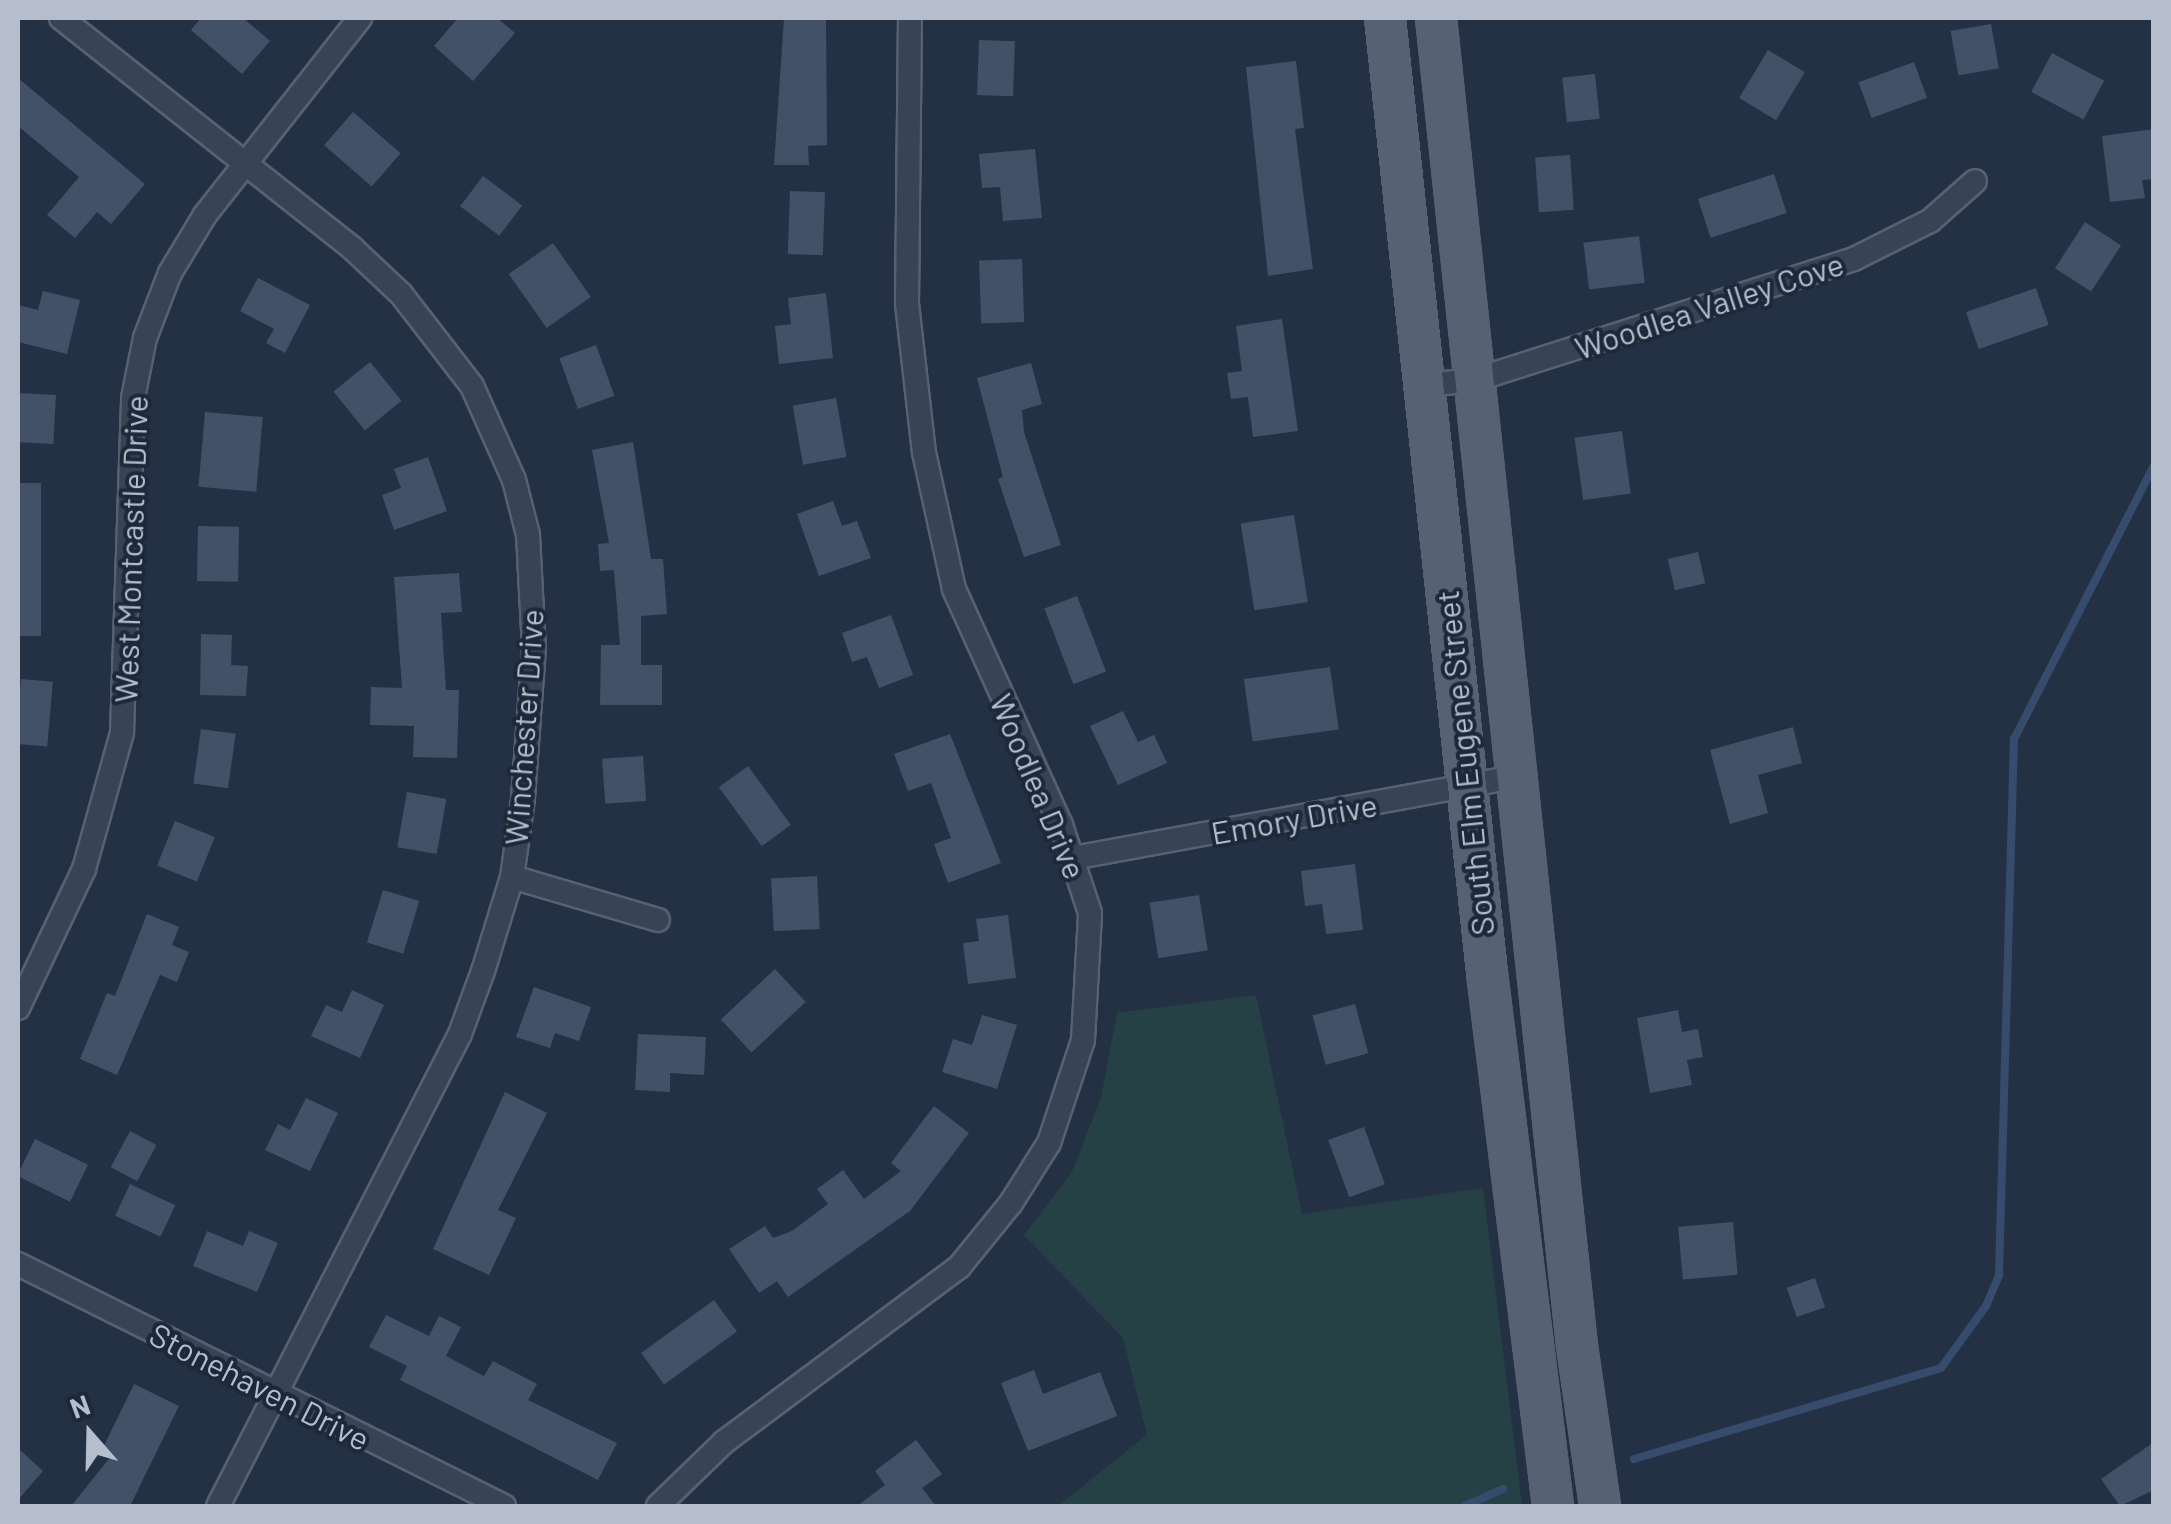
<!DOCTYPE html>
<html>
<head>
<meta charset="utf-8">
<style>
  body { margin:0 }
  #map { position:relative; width:2171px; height:1524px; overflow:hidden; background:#243145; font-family:Barlow,sans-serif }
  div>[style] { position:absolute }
  .green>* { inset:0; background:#264145 }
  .stream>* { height:8px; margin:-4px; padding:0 4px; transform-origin:4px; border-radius:4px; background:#364c6d }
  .building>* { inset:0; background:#425167; transform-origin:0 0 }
  .roads { filter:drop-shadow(2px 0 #576171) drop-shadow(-2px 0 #576171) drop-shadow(0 2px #576171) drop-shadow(0 -2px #576171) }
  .minor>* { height:22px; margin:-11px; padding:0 11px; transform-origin:11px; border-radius:11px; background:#384354 }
  .primary>* { height:38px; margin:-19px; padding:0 19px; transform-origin:19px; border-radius:19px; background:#566274 }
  span { translate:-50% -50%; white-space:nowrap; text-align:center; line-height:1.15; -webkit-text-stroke:8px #1d2839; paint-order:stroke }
  .street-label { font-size:32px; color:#b6becd }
  .frame { position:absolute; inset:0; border:20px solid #b6becd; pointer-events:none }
  .north { position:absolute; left:40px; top:1384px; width:100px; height:100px; -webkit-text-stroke:8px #1d2839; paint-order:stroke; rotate:340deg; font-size:28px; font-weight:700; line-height:40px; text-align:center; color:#b6becd }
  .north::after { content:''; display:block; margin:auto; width:35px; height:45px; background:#b6becd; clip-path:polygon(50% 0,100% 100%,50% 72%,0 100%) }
</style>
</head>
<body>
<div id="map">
  <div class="green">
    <i style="clip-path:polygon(1256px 995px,1302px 1214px,1483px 1188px,1522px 1506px,1058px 1506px,1147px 1435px,1123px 1338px,1024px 1235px,1072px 1172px,1101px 1098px,1117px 1013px)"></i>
  </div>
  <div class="stream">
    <i style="left:1634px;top:1459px;width:320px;rotate:-16.5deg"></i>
    <i style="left:1941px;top:1368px;width:77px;rotate:-54deg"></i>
    <i style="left:1986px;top:1306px;width:34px;rotate:-67deg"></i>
    <i style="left:1999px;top:1275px;width:536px;rotate:-88.4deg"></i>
    <i style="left:2014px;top:739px;width:307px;rotate:-62.9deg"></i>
    <i style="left:1465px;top:1506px;width:42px;rotate:-24.1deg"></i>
  </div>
  <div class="building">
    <i style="clip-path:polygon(201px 18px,243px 18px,270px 41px,242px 74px,191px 30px)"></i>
    <i style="clip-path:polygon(458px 18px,497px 18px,515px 33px,473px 81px,434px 46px)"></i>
    <i style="clip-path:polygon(784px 18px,826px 18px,827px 145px,808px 146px,809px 165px,774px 165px)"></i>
    <i style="left:1991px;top:24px;width:45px;height:41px;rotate:80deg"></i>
    <i style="left:979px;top:40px;width:36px;height:55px;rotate:2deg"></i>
    <i style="left:1768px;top:50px;width:43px;height:56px;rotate:31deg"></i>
    <i style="left:2052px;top:53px;width:59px;height:44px;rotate:28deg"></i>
    <i style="clip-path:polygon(1296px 61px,1304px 128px,1295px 129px,1313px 269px,1268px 276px,1246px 67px)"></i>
    <i style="left:1914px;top:62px;width:38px;height:59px;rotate:70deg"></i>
    <i style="left:1595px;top:74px;width:45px;height:33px;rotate:84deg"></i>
    <i style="clip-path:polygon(18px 78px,145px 184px,111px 224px,97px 212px,75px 238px,47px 215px,79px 177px,18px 126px)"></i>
    <i style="left:353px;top:112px;width:63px;height:44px;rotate:41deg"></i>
    <i style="clip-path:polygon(2154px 129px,2154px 179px,2142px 180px,2145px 198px,2110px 202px,2102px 136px)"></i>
    <i style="clip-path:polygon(1035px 149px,1042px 218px,1003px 221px,1000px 187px,982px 188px,979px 154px)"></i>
    <i style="left:1570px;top:155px;width:55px;height:35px;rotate:86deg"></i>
    <i style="left:1774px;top:174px;width:41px;height:80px;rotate:72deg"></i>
    <i style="left:483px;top:176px;width:49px;height:38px;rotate:37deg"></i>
    <i style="left:790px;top:191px;width:35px;height:63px;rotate:2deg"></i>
    <i style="left:2085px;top:222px;width:43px;height:55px;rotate:33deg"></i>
    <i style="left:1639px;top:236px;width:47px;height:56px;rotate:83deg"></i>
    <i style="left:553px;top:243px;width:66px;height:54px;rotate:55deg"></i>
    <i style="left:1022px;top:259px;width:63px;height:43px;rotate:88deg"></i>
    <i style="clip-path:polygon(258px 278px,310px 305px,285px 353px,266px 343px,274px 329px,240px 311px)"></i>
    <i style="left:2036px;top:288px;width:39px;height:74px;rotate:71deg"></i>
    <i style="clip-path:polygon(43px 291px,80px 300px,67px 354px,18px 342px,18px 305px,38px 310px)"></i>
    <i style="clip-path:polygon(826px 293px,833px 358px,779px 364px,775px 326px,791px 324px,788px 298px)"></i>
    <i style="clip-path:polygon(1282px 319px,1298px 431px,1253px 437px,1248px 397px,1231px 399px,1227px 373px,1242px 371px,1236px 326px)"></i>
    <i style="left:596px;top:345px;width:54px;height:39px;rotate:70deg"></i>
    <i style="left:370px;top:362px;width:50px;height:47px;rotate:51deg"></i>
    <i style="clip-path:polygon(1031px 363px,1042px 404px,1022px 410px,1024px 432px,1061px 545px,1024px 557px,998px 479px,1003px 477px,977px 378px)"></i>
    <i style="left:18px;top:393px;width:38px;height:49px;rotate:3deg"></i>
    <i style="left:836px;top:398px;width:60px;height:44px;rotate:80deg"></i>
    <i style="left:205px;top:412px;width:58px;height:75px;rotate:5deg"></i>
    <i style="left:1622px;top:431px;width:63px;height:48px;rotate:82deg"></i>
    <i style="clip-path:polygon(633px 442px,651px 559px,663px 559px,667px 614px,641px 616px,641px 665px,662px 665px,662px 705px,600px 705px,601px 645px,620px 645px,614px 570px,600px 571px,598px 544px,609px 543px,592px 450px)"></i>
    <i style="clip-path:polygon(428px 457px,447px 511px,394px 530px,382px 495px,401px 488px,394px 469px)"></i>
    <i style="left:41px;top:483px;width:153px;height:23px;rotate:90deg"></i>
    <i style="clip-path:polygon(833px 501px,842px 526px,857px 521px,871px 558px,819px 576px,797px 514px)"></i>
    <i style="left:1294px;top:515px;width:88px;height:54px;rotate:81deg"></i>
    <i style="left:198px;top:526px;width:41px;height:55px;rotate:1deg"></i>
    <i style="left:1698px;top:552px;width:32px;height:31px;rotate:77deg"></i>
    <i style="clip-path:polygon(459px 573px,462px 612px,441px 613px,446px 690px,459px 690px,457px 758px,413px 757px,414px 726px,370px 725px,371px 687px,402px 688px,394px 577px)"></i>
    <i style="left:1077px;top:596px;width:81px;height:35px;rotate:69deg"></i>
    <i style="clip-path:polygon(891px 615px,913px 675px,879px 688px,867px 657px,852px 662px,842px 633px)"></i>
    <i style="clip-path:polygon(201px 634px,232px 635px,231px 665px,248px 666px,246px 696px,200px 695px)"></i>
    <i style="left:1330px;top:667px;width:63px;height:87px;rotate:82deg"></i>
    <i style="left:21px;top:679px;width:32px;height:65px;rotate:5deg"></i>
    <i style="clip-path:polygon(1123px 711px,1138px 742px,1154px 735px,1167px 763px,1118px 785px,1090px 726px)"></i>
    <i style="clip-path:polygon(1793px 727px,1802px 763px,1758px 775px,1768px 813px,1730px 824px,1710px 750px)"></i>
    <i style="left:201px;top:729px;width:35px;height:55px;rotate:8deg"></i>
    <i style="clip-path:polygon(950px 734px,1001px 863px,948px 883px,934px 844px,951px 838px,931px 783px,908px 791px,894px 754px)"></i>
    <i style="left:643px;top:756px;width:45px;height:41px;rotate:86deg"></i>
    <i style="left:748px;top:766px;width:73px;height:36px;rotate:54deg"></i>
    <i style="left:407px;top:792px;width:40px;height:56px;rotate:10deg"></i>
    <i style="left:175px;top:821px;width:43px;height:48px;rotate:22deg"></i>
    <i style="clip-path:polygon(1355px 864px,1363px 930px,1326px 934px,1322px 904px,1305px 906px,1301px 871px)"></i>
    <i style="left:817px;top:876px;width:53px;height:46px;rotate:87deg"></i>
    <i style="left:383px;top:890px;width:38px;height:55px;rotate:17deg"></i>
    <i style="left:1199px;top:895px;width:56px;height:50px;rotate:81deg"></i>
    <i style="clip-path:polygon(147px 914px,179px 927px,172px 945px,189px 952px,177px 982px,160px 975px,117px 1075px,80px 1059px,107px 993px,115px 996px)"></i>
    <i style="clip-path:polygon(1008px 915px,1016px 978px,968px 984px,963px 943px,979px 941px,976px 919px)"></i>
    <i style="left:775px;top:969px;width:45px;height:74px;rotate:47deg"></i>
    <i style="clip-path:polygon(534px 987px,591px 1007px,579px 1041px,555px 1033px,550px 1048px,516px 1037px)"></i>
    <i style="clip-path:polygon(352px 990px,384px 1005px,360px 1058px,311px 1036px,326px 1005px,342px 1012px)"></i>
    <i style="left:1355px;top:1004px;width:51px;height:44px;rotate:75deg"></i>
    <i style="clip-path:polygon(1678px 1010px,1682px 1032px,1698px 1029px,1703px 1057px,1687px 1060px,1692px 1085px,1650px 1093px,1637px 1018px)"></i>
    <i style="clip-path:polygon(982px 1015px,1017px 1025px,997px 1089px,942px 1072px,953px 1039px,972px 1045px)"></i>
    <i style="clip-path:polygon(638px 1034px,706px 1037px,704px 1075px,670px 1073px,670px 1092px,635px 1090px)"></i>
    <i style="clip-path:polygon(505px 1092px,547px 1113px,498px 1210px,516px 1218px,489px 1275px,433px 1249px)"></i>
    <i style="clip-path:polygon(306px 1098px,338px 1113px,310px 1171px,265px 1150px,278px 1124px,290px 1130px)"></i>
    <i style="clip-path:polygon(934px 1106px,969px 1133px,910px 1211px,788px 1297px,777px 1281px,759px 1293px,729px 1249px,765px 1226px,773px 1238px,792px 1231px,828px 1204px,817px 1189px,843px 1170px,864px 1199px,901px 1171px,891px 1163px)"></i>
    <i style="left:1364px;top:1127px;width:61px;height:38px;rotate:70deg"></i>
    <i style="left:130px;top:1131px;width:30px;height:41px;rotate:28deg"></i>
    <i style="left:35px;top:1139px;width:59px;height:41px;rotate:26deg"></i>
    <i style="left:130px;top:1184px;width:50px;height:35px;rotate:25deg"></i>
    <i style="left:1733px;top:1222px;width:53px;height:55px;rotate:85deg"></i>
    <i style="clip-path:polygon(207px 1231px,243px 1246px,249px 1231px,278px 1243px,257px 1292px,193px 1266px)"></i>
    <i style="left:1815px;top:1278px;width:31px;height:30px;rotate:71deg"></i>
    <i style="left:714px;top:1300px;width:39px;height:90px;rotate:54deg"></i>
    <i style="clip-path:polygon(386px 1315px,429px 1336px,439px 1316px,461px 1327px,446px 1356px,484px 1376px,493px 1361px,537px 1384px,528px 1400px,617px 1443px,598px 1480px,400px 1380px,407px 1366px,369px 1347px)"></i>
    <i style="clip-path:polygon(1034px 1370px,1043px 1394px,1100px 1372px,1117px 1416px,1028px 1451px,1001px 1383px)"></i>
    <i style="clip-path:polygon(134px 1384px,179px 1406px,130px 1506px,71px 1506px,112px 1455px,102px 1450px)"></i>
    <i style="clip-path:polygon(916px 1440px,942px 1474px,922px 1488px,936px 1506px,857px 1506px,885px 1485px,875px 1471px)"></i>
    <i style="clip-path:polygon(2154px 1442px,2154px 1490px,2120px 1506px,2101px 1479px)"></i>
    <i style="clip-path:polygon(18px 1448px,43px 1471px,18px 1500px)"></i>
  </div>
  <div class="roads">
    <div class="minor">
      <i style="left:61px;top:18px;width:371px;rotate:38.3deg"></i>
      <i style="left:352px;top:248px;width:67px;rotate:43.2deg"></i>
      <i style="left:401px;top:294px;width:116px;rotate:52.3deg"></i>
      <i style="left:472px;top:386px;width:103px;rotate:65.9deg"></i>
      <i style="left:514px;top:480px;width:57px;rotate:75.7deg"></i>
      <i style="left:528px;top:535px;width:113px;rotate:87deg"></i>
      <i style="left:534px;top:648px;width:151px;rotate:94.2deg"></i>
      <i style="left:523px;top:799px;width:79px;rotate:98deg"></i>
      <i style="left:512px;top:877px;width:98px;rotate:107.1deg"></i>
      <i style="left:483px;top:971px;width:67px;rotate:110.1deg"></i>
      <i style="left:460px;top:1034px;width:530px;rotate:117.14deg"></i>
      <i style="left:1425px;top:385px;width:50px;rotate:-5.7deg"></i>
      <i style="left:1475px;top:380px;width:398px;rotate:-17.7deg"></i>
      <i style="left:1854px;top:259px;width:85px;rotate:-26.6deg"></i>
      <i style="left:1930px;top:221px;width:60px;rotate:-41.6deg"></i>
      <i style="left:1073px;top:858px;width:450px;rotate:-10.4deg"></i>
      <i style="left:512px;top:877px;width:152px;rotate:16.4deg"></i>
      <i style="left:18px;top:1008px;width:154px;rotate:-64.6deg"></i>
      <i style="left:84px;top:869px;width:141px;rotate:-74.4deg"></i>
      <i style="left:122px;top:733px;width:335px;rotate:-88.1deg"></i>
      <i style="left:133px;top:398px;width:61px;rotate:-78.7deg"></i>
      <i style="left:145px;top:338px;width:70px;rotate:-69deg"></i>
      <i style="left:170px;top:273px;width:68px;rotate:-58.9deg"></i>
      <i style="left:205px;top:215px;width:251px;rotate:-51.8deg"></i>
      <i style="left:18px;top:1264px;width:543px;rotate:26.47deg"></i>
      <i style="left:658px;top:1506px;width:92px;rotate:-44.1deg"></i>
      <i style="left:724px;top:1442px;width:293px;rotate:-36.7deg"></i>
      <i style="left:959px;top:1267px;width:82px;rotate:-50.9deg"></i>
      <i style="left:1011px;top:1203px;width:71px;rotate:-57.7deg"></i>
      <i style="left:1049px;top:1143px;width:108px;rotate:-71.7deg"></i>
      <i style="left:1083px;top:1040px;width:127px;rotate:-86.8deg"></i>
      <i style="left:1090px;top:913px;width:93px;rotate:-108.2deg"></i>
      <i style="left:1061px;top:825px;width:259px;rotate:-114.4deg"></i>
      <i style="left:954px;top:589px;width:139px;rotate:-102.4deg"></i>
      <i style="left:924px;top:453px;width:151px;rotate:-96.5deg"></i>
      <i style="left:907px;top:303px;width:285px;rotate:-89.4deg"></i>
    </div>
    <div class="primary">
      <i style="left:1385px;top:18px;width:960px;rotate:83.9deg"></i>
      <i style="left:1487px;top:973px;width:537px;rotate:82.94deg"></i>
      <i style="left:1436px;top:18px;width:1335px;rotate:83.94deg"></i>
      <i style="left:1577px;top:1346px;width:162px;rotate:81.8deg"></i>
    </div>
  </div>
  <div class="street-label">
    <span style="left:1709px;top:305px;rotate:-18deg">Woodlea Valley Cove</span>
    <span style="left:130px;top:549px;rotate:-88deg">West Montcastle Drive</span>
    <span style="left:523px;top:727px;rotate:-86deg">Winchester Drive</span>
    <span style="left:1464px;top:763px;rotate:-96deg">South Elm Eugene Street</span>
    <span style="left:1039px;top:786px;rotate:67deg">Woodlea Drive</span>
    <span style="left:1294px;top:818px;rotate:-10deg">Emory Drive</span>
    <span style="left:260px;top:1386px;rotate:27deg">Stonehaven Drive</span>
  </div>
  <div class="frame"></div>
  <div class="north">N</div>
</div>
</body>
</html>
